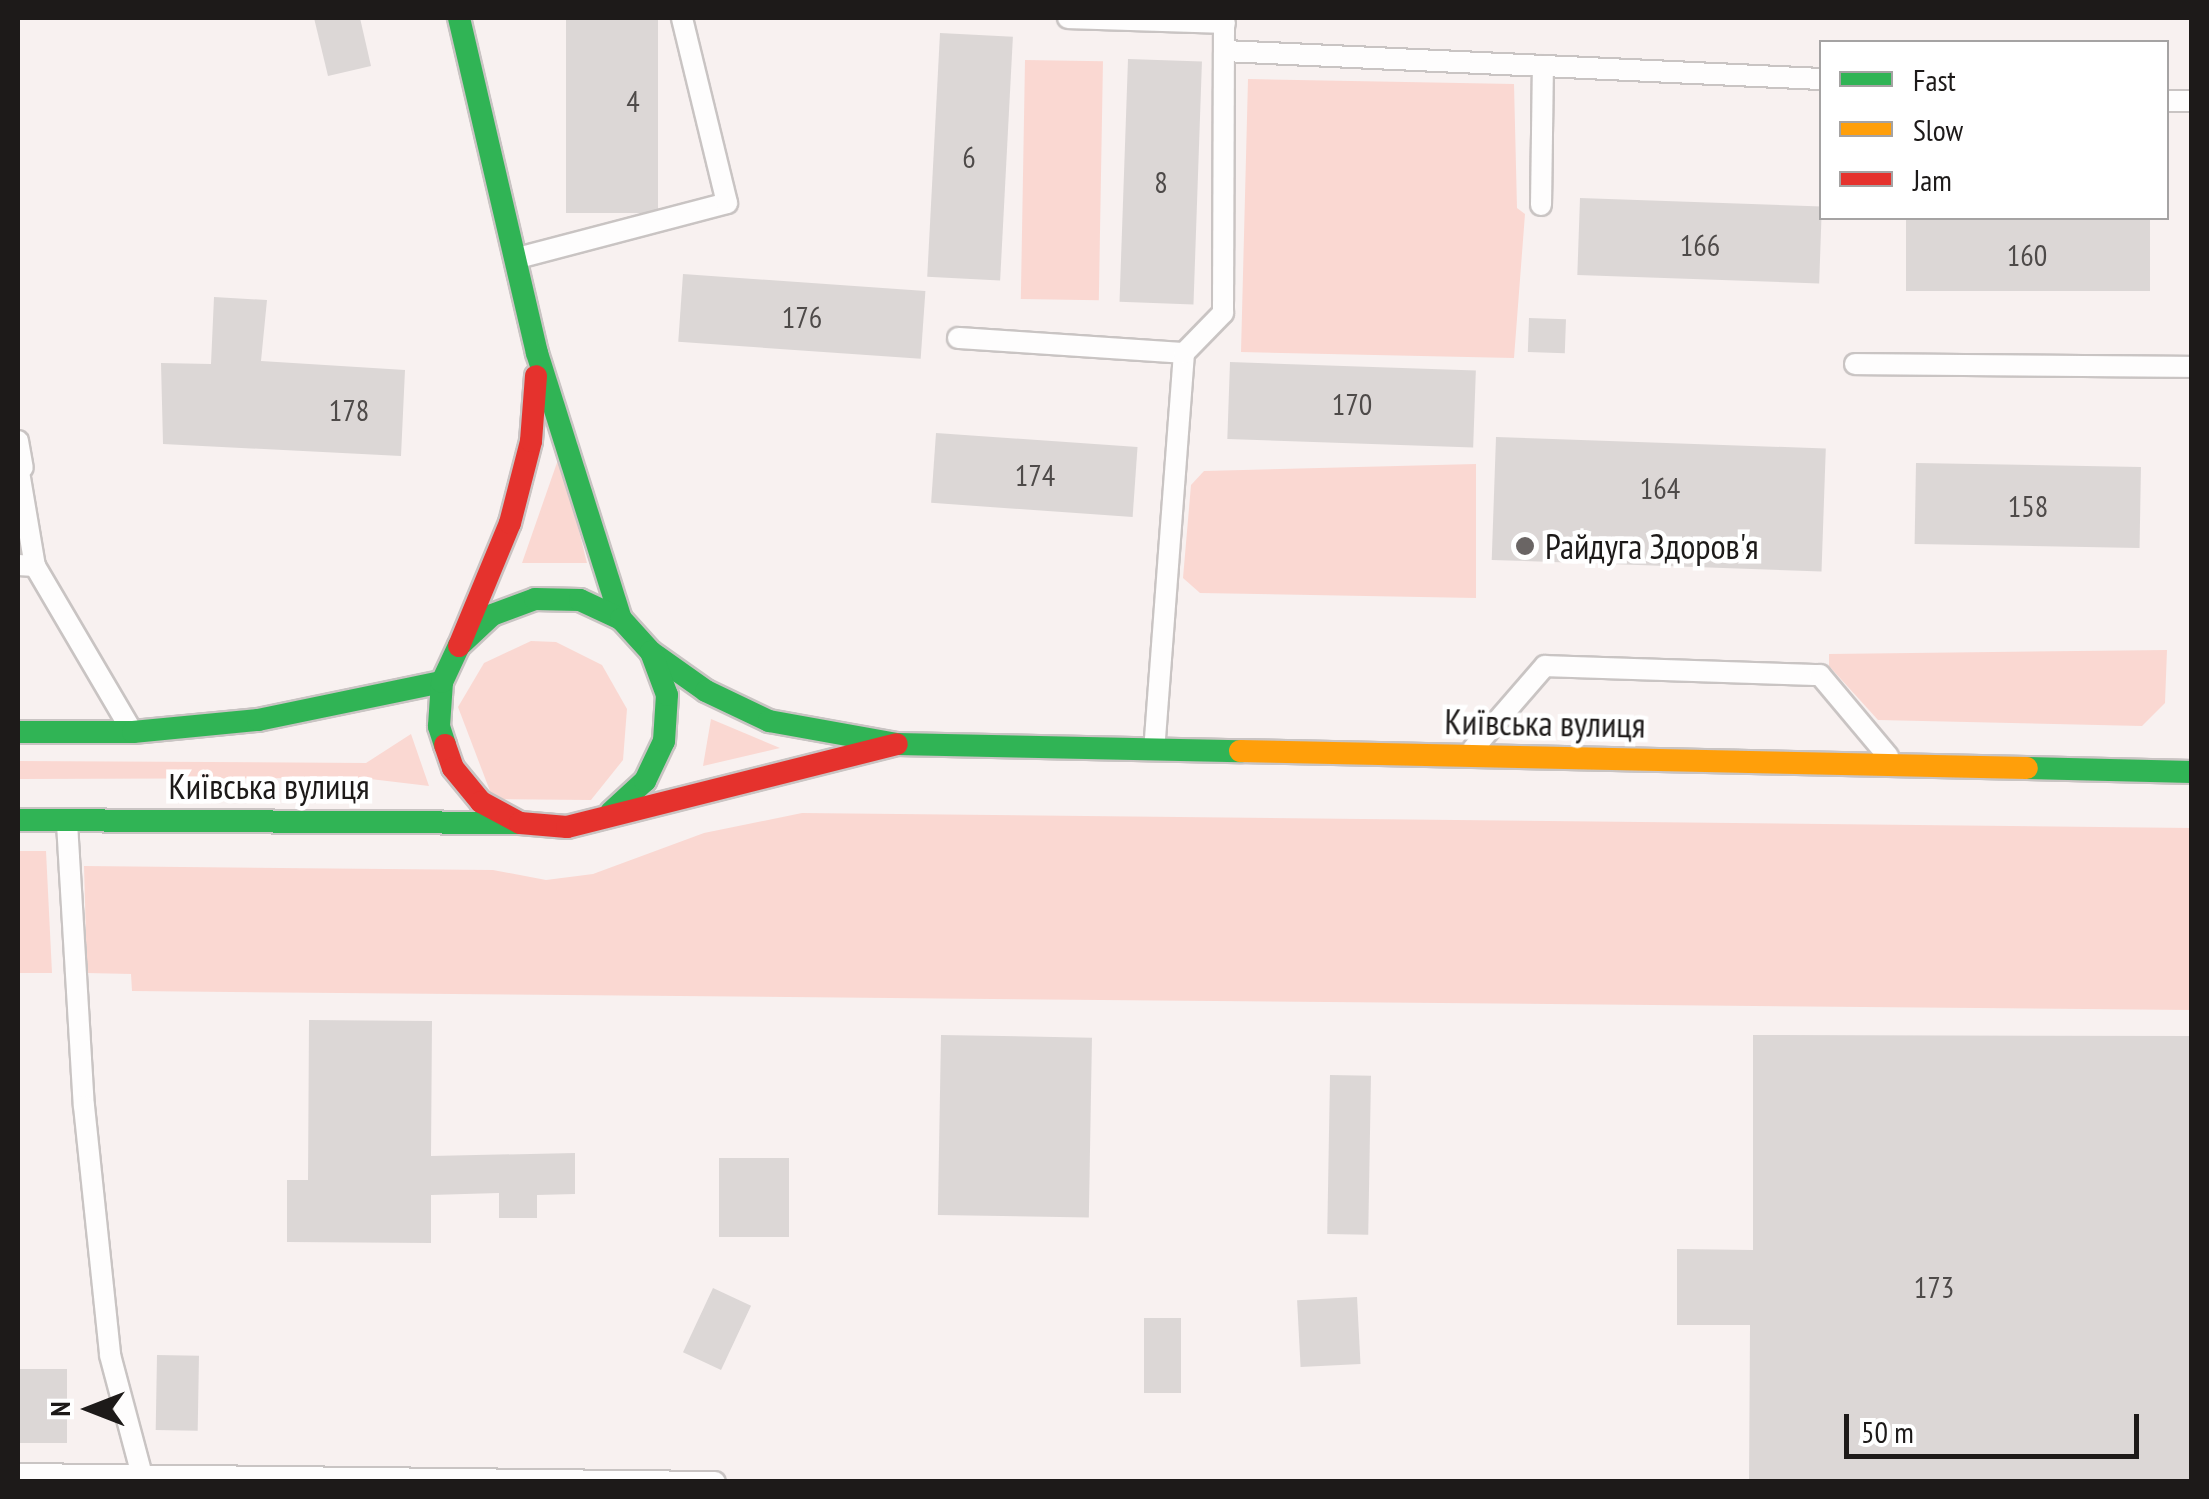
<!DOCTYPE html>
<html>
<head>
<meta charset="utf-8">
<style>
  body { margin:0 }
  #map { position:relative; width:2209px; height:1499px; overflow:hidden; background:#f8f1f0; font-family:"PT Sans Narrow",sans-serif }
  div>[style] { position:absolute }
  .green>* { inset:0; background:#fad8d2; transform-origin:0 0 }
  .building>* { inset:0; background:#dcd7d6; transform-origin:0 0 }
  .roads { filter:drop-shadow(2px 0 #c9c4c3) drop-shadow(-2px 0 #c9c4c3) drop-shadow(0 2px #c9c4c3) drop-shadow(0 -2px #c9c4c3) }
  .lane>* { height:20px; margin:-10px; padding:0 10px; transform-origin:10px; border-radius:10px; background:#fefdfd }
  .fast>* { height:22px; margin:-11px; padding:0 11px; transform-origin:11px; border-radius:11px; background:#30b455 }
  .slow>* { height:22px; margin:-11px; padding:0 11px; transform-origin:11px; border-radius:11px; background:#ff9f0a }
  .jam>* { height:22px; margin:-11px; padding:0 11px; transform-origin:11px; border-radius:11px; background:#e5322d }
  .dots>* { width:28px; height:28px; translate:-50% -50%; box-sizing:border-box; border:5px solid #fff; border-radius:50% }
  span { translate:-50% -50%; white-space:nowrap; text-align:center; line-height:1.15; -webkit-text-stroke:9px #fff; paint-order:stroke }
  .number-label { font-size:30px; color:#4e4a49 }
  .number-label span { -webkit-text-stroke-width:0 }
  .poi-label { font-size:35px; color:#1d1a19 }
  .left { translate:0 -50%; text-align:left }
  .street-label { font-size:35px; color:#1d1a19 }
  .frame { position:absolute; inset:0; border:20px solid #1d1a19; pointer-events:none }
  .legend { position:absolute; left:1819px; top:40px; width:350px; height:180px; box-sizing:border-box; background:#fff; border:2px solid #a5a3a3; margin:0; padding:12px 18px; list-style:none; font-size:30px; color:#1d1a19 }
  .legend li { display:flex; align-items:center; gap:20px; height:50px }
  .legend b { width:50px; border:2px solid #a5a3a3 }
  .north { position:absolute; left:40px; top:1359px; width:100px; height:100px; -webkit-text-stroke:8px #fff; paint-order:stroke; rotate:270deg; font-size:28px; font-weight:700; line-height:40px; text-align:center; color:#1d1a19 }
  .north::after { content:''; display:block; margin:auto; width:35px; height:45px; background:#1d1a19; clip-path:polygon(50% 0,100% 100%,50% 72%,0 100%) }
  .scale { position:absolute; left:1844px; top:1414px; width:295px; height:45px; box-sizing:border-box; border:5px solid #1d1a19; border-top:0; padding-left:12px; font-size:30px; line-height:35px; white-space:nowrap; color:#1d1a19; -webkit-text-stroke:8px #fff; paint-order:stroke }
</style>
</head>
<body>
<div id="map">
  <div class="green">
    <i style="left:1025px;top:60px;width:78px;height:239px;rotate:1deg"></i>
    <i style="clip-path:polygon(1248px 79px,1514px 84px,1517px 208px,1525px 214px,1514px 358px,1241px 352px)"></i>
    <i style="clip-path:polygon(560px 454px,587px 563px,522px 563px)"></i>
    <i style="clip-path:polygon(1476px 464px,1476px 598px,1200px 593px,1183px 578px,1191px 485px,1204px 471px)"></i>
    <i style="clip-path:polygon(531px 641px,556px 642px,602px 665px,627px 709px,623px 760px,591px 800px,493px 799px,458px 707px,484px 663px)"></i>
    <i style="clip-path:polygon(2167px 650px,2165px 703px,2142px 726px,1878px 720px,1829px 666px,1829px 654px)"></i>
    <i style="clip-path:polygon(711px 719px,780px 748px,703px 766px)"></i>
    <i style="clip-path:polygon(411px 734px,429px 786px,362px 778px,18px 779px,18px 761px,366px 763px)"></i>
    <i style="clip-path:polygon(802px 813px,2191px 828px,2191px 1010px,132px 991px,131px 974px,87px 973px,84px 866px,493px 870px,546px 880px,593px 874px,704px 833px)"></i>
    <i style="clip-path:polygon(18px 851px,46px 851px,52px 973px,18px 973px)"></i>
  </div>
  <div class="building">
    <i style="clip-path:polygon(314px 18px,360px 18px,371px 66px,328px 76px)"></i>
    <i style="left:566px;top:18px;width:92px;height:195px"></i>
    <i style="left:940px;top:33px;width:73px;height:244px;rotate:3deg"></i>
    <i style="left:1128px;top:59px;width:74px;height:243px;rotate:2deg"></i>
    <i style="left:1580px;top:198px;width:242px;height:77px;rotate:2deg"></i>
    <i style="left:1906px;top:218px;width:244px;height:73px"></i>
    <i style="left:683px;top:274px;width:243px;height:68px;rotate:4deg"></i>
    <i style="clip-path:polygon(214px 297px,267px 300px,261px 361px,405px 370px,401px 456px,163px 444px,161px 363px,211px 364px)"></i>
    <i style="left:1529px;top:318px;width:37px;height:34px;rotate:2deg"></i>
    <i style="left:1230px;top:362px;width:246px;height:77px;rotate:2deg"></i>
    <i style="left:936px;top:433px;width:202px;height:70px;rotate:4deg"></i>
    <i style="left:1496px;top:437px;width:330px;height:123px;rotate:2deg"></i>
    <i style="left:1916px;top:463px;width:225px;height:81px;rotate:1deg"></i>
    <i style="clip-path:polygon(309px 1020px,432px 1021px,431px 1156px,575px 1153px,575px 1194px,537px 1195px,537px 1218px,499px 1218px,499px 1193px,431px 1195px,431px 1243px,287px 1242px,287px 1180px,308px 1180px)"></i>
    <i style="left:941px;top:1035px;width:151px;height:180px;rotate:1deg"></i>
    <i style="clip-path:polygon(1753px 1035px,2192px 1036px,2192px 1482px,1749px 1482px,1750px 1325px,1677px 1325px,1677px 1249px,1753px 1250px)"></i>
    <i style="left:1330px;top:1075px;width:41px;height:159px;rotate:1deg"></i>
    <i style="left:719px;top:1158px;width:70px;height:79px"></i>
    <i style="left:713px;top:1288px;width:42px;height:71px;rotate:25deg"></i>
    <i style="left:1357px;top:1297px;width:67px;height:60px;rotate:87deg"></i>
    <i style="left:1144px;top:1318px;width:37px;height:75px"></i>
    <i style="left:157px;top:1355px;width:42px;height:75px;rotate:1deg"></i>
    <i style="left:18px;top:1369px;width:49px;height:74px"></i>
  </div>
  <div class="roads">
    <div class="lane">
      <i style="left:1068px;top:18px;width:157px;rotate:1.8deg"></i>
      <i style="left:1225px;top:51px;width:598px;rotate:2.69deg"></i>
      <i style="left:2166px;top:101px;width:26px"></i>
      <i style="left:1541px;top:205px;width:139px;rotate:-89.2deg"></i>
      <i style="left:518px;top:258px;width:216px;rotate:-14.7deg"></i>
      <i style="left:727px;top:203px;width:190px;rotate:-103.7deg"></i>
      <i style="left:958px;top:338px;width:226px;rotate:3.8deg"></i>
      <i style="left:1184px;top:353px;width:396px;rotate:94.3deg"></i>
      <i style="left:1184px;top:353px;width:56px;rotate:-45.7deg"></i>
      <i style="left:1223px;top:313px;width:295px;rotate:-89.8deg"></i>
      <i style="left:1855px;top:364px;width:337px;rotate:0.5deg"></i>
      <i style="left:18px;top:441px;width:27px;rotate:80deg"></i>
      <i style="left:18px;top:466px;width:101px;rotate:80.4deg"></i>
      <i style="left:18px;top:565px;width:17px;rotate:3deg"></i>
      <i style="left:35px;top:566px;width:186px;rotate:59.6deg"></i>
      <i style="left:1473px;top:749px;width:110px;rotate:-49.1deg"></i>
      <i style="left:1545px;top:666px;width:275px;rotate:1.9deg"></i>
      <i style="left:1820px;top:675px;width:106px;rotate:50deg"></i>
      <i style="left:67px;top:823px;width:284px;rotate:86.6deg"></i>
      <i style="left:84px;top:1106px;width:250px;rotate:84deg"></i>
      <i style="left:110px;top:1355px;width:124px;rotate:75.1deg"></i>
      <i style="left:18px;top:1474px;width:697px;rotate:0.66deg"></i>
    </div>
    <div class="fast">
      <i style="left:459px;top:18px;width:344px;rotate:76.9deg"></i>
      <i style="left:537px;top:353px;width:279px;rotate:72.5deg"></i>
      <i style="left:18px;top:732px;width:115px"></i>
      <i style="left:133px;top:732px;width:126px;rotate:-5.5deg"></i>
      <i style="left:258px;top:720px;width:188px;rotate:-11.7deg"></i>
      <i style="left:445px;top:745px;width:20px;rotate:-108deg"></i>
      <i style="left:439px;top:726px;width:44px;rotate:-86.1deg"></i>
      <i style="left:442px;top:682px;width:40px;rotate:-65deg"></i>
      <i style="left:459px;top:646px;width:45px;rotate:-43.2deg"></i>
      <i style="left:492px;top:615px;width:46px;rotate:-20.4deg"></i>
      <i style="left:535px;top:599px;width:45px;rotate:1.3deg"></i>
      <i style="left:580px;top:600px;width:45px;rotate:24.9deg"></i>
      <i style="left:621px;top:619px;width:45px;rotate:47.7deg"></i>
      <i style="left:651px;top:652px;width:67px;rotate:35.3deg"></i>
      <i style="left:706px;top:691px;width:70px;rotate:25.5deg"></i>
      <i style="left:769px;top:721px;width:130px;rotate:10.2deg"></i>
      <i style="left:897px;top:744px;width:343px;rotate:1.2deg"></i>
      <i style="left:2027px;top:768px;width:165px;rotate:1.4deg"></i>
      <i style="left:611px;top:812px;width:46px;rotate:-42.4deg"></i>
      <i style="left:645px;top:781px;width:44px;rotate:-64.6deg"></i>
      <i style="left:664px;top:741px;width:46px;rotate:-86.3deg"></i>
      <i style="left:667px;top:695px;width:46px;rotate:-110.4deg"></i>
      <i style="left:18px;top:820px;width:502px;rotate:0.34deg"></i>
    </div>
    <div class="slow">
      <i style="left:1240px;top:751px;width:787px;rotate:1.24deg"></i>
    </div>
    <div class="jam">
      <i style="left:459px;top:646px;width:133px;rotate:-67.5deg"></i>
      <i style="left:510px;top:523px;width:85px;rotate:-75.6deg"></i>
      <i style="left:531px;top:441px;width:65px;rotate:-85.6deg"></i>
      <i style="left:445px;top:745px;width:24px;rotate:71deg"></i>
      <i style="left:453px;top:768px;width:44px;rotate:50.5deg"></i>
      <i style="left:481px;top:802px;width:44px;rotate:28.3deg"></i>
      <i style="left:520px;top:823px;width:47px;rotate:4.9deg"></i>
      <i style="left:567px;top:827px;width:340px;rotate:-14.1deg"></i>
    </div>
  </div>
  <div class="dots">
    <i style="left:1525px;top:546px;background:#6a6564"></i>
  </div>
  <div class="number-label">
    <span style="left:633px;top:101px">4</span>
    <span style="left:969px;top:157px">6</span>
    <span style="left:1161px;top:182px">8</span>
    <span style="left:1700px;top:245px">166</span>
    <span style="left:2027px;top:255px">160</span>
    <span style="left:802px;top:317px">176</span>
    <span style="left:1352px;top:404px">170</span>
    <span style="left:349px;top:410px">178</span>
    <span style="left:1035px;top:475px">174</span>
    <span style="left:1660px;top:488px">164</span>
    <span style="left:2028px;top:506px">158</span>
    <span style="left:1934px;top:1287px">173</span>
  </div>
  <div class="poi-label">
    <span class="left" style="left:1545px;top:546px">Райдуга Здоров'я</span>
  </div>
  <div class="street-label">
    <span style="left:1545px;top:723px;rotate:1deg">Київська вулиця</span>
    <span style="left:269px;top:786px">Київська вулиця</span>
  </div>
  <div class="frame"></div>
  <ul class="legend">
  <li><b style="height:12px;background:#30b455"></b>Fast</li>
  <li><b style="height:12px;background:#ff9f0a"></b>Slow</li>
  <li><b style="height:12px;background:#e5322d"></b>Jam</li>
  </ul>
  <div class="north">N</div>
  <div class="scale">50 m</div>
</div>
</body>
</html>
